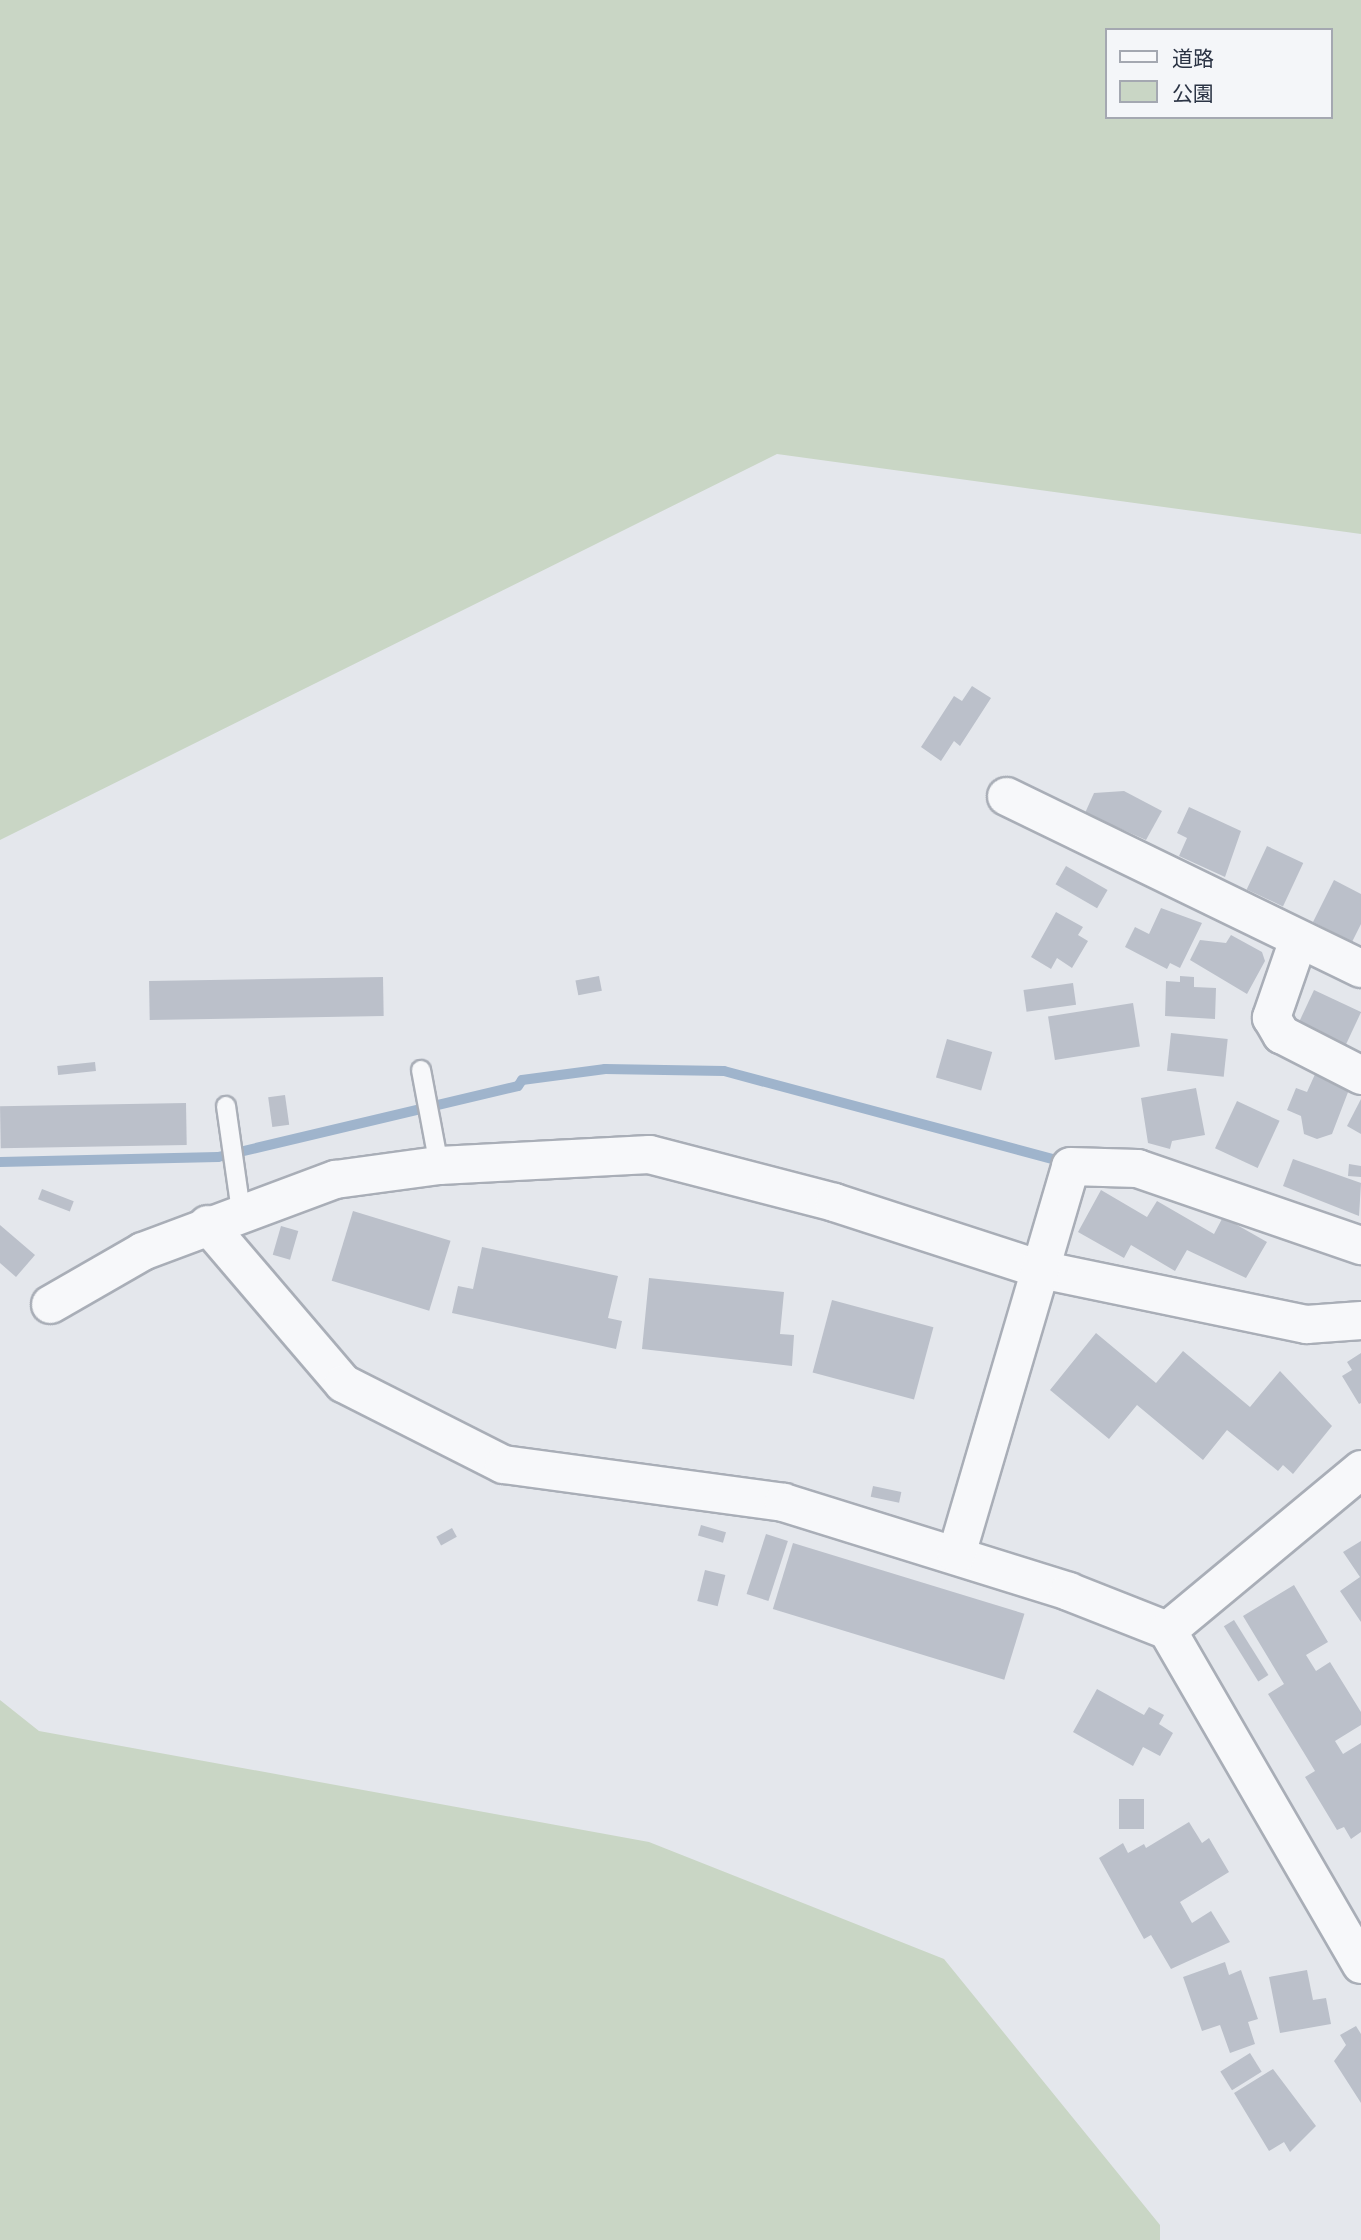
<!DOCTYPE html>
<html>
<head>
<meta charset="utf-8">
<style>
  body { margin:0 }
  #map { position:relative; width:1361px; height:2240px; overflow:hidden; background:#e4e7ec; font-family:"IBM Plex Sans","Noto Sans JP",sans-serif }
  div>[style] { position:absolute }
  .green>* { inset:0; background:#c9d6c5 }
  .stream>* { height:10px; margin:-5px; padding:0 5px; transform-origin:5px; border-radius:5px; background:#9fb4cc }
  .building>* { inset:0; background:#bbc0ca; transform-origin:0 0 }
  .roads { filter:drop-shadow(2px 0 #a9aeb7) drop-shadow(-2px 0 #a9aeb7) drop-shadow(0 2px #a9aeb7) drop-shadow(0 -2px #a9aeb7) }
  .lane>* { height:18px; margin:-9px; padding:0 9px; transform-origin:9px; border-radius:9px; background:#f7f8fa }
  .street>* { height:37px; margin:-18.5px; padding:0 18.5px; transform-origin:18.5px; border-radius:18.5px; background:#f7f8fa }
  span { translate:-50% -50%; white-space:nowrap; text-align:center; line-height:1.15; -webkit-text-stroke:7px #f4f6f9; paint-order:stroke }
  .legend { position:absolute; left:1105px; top:28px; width:228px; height:91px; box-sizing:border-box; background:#f4f6f9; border:2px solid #a4a8b1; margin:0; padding:9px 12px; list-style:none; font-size:21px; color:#2b3445 }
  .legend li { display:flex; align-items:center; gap:14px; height:35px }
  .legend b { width:35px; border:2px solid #a4a8b1 }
</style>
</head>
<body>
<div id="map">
  <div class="green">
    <i style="clip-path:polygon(evenodd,0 0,1361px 0,1361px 534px,777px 454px,0 840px,0 0,1107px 30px,1331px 30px,1331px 117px,1107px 117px,1107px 30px)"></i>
    <i style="clip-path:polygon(0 1700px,39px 1731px,649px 1842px,944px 1959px,1160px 2225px,1160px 2240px,0 2240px)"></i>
  </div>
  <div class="stream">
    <i style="left:0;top:1162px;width:218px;rotate:-1.3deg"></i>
    <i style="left:218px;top:1157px;width:308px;rotate:-13.3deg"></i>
    <i style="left:518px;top:1086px;width:7px;rotate:-56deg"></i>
    <i style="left:522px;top:1080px;width:84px;rotate:-7.5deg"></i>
    <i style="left:605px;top:1069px;width:119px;rotate:1deg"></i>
    <i style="left:724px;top:1071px;width:352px;rotate:15deg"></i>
  </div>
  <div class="building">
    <i style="clip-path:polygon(972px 686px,991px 698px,960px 746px,954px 741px,941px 761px,921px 747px,954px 696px,962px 701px)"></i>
    <i style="clip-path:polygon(1124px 791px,1162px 811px,1146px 840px,1085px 813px,1094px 793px)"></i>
    <i style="clip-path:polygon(1189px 807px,1241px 831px,1225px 877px,1179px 856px,1187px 838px,1177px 833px)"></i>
    <i style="left:1267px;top:846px;width:40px;height:48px;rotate:25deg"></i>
    <i style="left:1066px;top:866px;width:48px;height:21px;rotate:30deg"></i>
    <i style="clip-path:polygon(1334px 880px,1361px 894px,1361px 924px,1352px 942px,1313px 922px)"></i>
    <i style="clip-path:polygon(1161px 908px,1202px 923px,1180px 968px,1170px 963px,1167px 969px,1125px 947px,1135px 927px,1149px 934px)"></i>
    <i style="clip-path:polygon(1056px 912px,1083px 927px,1078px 935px,1088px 941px,1072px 968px,1057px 958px,1051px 969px,1031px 957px)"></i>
    <i style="clip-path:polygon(1231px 935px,1262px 952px,1265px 961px,1247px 994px,1190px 960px,1200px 940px,1226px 943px)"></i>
    <i style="left:599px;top:976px;width:15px;height:24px;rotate:79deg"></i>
    <i style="clip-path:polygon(1180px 976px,1194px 977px,1194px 987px,1216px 988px,1215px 1019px,1165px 1016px,1166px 981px,1180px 982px)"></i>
    <i style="left:383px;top:977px;width:39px;height:234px;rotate:89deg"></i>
    <i style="left:1073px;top:983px;width:22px;height:50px;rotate:82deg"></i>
    <i style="left:1314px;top:990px;width:52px;height:42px;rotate:25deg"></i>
    <i style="left:1133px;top:1003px;width:44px;height:86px;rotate:81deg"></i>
    <i style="left:1171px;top:1033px;width:57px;height:38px;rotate:6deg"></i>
    <i style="left:947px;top:1039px;width:47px;height:40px;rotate:16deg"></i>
    <i style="left:95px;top:1062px;width:9px;height:38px;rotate:84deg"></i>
    <i style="clip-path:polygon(1316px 1072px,1350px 1087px,1332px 1134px,1317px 1139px,1304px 1134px,1301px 1116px,1287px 1110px,1296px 1088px,1307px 1092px)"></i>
    <i style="clip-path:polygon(1196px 1088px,1205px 1135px,1172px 1141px,1170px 1149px,1148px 1143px,1141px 1098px)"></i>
    <i style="left:285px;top:1095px;width:30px;height:17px;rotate:82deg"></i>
    <i style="clip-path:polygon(1361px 1099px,1361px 1134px,1347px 1126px)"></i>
    <i style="left:1237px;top:1101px;width:47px;height:52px;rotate:25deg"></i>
    <i style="left:186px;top:1103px;width:42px;height:186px;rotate:89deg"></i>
    <i style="clip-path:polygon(1293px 1159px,1361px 1183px,1359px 1216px,1283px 1186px)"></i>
    <i style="clip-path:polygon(1349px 1164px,1361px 1166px,1361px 1177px,1348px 1176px)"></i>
    <i style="left:42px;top:1189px;width:34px;height:11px;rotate:21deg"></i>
    <i style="clip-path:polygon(1101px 1190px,1147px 1217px,1157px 1201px,1214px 1234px,1223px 1217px,1267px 1242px,1246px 1278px,1187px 1250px,1175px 1271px,1131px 1245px,1124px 1258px,1078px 1232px)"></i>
    <i style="left:353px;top:1211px;width:102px;height:73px;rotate:17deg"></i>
    <i style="clip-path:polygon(0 1225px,35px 1255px,16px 1277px,0 1263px)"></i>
    <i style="left:281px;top:1226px;width:18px;height:30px;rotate:16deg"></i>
    <i style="clip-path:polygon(482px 1247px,618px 1276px,608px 1318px,622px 1321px,616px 1349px,452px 1313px,458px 1286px,473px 1289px)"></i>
    <i style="clip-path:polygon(649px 1278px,784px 1292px,780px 1334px,794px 1335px,792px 1366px,642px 1349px)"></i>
    <i style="left:832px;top:1300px;width:105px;height:75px;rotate:15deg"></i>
    <i style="clip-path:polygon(1096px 1333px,1156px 1383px,1183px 1351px,1250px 1407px,1280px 1371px,1332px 1426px,1293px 1474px,1283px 1465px,1278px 1471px,1227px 1430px,1203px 1460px,1137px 1405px,1109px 1439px,1050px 1390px)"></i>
    <i style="clip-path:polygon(1361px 1353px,1361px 1403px,1359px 1404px,1342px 1376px,1352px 1370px,1347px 1362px)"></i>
    <i style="left:873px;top:1486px;width:29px;height:11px;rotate:12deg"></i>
    <i style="left:701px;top:1525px;width:26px;height:11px;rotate:16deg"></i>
    <i style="left:452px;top:1528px;width:10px;height:18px;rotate:61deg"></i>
    <i style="left:766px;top:1534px;width:23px;height:63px;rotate:18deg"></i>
    <i style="clip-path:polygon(1361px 1541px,1361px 1622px,1340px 1591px,1360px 1577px,1343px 1552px)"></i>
    <i style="left:793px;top:1543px;width:242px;height:69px;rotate:17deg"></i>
    <i style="left:705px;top:1570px;width:21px;height:32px;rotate:14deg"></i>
    <i style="clip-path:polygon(1294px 1585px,1328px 1642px,1306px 1655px,1316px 1671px,1330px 1662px,1361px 1712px,1361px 1725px,1335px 1741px,1343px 1754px,1361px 1743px,1361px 1832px,1351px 1839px,1344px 1827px,1337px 1830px,1305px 1777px,1315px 1771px,1268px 1694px,1284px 1684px,1243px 1616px)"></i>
    <i style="left:1234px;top:1620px;width:65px;height:12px;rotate:58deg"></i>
    <i style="clip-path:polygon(1097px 1689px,1144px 1715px,1149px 1707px,1164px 1715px,1159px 1724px,1173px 1733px,1160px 1756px,1143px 1747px,1133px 1766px,1073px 1732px)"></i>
    <i style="left:1144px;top:1799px;width:30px;height:25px;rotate:90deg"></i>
    <i style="clip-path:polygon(1189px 1822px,1202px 1843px,1209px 1838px,1229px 1872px,1180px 1902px,1192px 1923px,1211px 1911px,1230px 1942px,1171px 1969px,1151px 1935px,1144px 1939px,1099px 1858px,1123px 1843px,1128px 1853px,1144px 1844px,1146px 1848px)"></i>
    <i style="clip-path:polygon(1225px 1962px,1229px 1975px,1241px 1970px,1258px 2019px,1248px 2022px,1255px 2044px,1230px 2053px,1220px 2025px,1202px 2031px,1183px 1977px)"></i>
    <i style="clip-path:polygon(1307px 1970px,1313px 2000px,1326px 1998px,1331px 2024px,1280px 2033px,1269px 1977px)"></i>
    <i style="clip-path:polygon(1356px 2026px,1361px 2034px,1361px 2103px,1334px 2061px,1346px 2045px,1340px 2035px)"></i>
    <i style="left:1250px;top:2053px;width:22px;height:35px;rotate:58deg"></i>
    <i style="clip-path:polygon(1273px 2069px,1316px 2126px,1290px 2152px,1284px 2142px,1269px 2151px,1234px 2093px)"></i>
  </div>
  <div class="roads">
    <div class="lane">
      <i style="left:421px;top:1070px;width:97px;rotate:79.3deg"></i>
      <i style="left:226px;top:1106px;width:106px;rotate:81.9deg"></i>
    </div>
    <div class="street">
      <i style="left:1006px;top:796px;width:394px;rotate:25.9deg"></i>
      <i style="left:1298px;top:939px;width:83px;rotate:109.1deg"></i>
      <i style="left:1271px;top:1017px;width:20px;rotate:60deg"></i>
      <i style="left:1281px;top:1034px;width:90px;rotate:27.1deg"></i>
      <i style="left:207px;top:1224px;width:209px;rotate:49.5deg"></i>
      <i style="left:343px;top:1383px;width:179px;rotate:26.9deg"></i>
      <i style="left:503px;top:1464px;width:283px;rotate:7.7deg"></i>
      <i style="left:783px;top:1502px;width:299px;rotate:17.3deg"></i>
      <i style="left:1068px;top:1591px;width:106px;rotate:21.5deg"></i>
      <i style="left:1167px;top:1630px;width:386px;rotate:59.9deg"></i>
      <i style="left:50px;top:1304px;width:106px;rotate:-29.9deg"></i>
      <i style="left:142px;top:1251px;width:206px;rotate:-20.5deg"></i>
      <i style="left:335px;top:1179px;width:105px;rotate:-7.7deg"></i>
      <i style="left:439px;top:1165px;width:210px;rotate:-3deg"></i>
      <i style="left:649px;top:1154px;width:191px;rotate:14.5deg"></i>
      <i style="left:834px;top:1202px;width:217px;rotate:18deg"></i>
      <i style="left:1040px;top:1269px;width:272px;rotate:11.7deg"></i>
      <i style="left:1306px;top:1324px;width:55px;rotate:-4.2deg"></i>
      <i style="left:956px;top:1554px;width:404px;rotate:-73.6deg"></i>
      <i style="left:1070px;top:1166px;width:67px;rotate:1.7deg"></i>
      <i style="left:1137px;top:1168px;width:237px;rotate:19deg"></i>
      <i style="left:1167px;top:1630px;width:252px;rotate:-39.7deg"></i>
    </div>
  </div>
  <ul class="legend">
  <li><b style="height:9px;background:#f7f8fa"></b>道路</li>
  <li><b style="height:19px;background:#c9d6c5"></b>公園</li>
  </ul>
</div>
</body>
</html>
